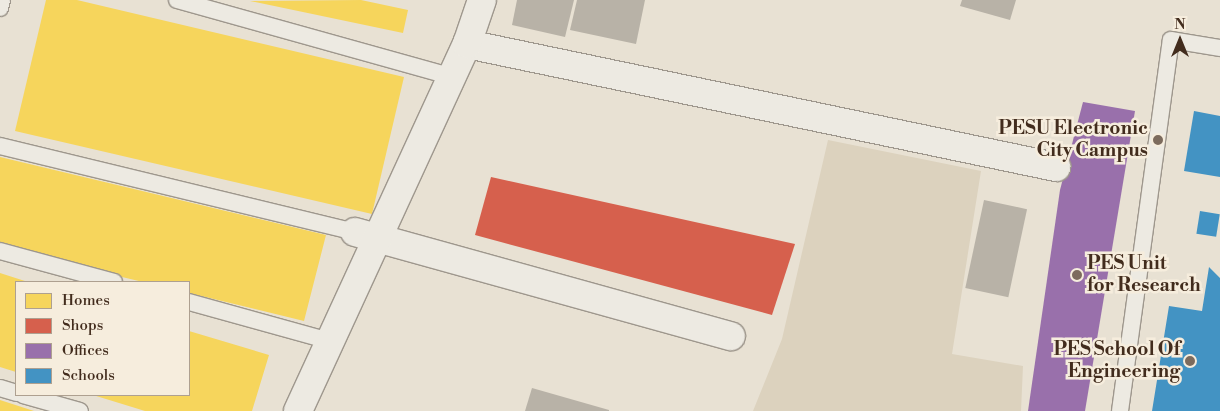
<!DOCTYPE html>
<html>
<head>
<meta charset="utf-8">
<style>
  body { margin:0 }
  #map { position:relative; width:1220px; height:411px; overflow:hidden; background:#e8e1d3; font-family:"Libre Bodoni",serif }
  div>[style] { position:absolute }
  .green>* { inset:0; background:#dcd2be }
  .homes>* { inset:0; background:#f6d55c }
  .shops>* { inset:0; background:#d6604d }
  .offices>* { inset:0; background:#9970ab }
  .schools>* { inset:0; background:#4393c3; transform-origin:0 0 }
  .building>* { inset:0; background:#b8b2a7; transform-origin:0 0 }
  .roads { filter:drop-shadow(1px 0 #9e978d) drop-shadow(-1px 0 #9e978d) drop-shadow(0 1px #9e978d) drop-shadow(0 -1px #9e978d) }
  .service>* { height:16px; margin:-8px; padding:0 8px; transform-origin:8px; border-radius:8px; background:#edeae2 }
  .minor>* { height:28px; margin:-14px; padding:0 14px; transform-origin:14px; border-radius:14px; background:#edeae2 }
  .dots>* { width:14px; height:14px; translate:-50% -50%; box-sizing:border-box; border:2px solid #f6eddd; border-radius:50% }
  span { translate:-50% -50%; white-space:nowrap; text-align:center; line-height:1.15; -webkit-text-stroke:5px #f6eddd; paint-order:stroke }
  .poi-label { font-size:19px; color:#422c1d; font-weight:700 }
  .right { translate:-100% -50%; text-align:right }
  .left { translate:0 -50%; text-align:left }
  .legend { position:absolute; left:15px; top:281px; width:175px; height:115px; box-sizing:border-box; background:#f6eddd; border:1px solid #aea090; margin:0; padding:6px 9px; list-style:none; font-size:15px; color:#422c1d }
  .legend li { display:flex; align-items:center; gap:10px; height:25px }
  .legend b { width:25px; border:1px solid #aea090 }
  .north { position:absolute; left:1155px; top:15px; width:50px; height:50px; -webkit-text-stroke:4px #f6eddd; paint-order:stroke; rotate:0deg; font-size:14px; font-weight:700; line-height:20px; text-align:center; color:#422c1d }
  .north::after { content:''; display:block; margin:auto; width:18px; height:22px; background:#422c1d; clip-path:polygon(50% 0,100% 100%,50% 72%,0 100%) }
</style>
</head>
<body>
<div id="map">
  <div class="green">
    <i style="clip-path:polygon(828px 140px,981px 171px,952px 354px,1023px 366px,1021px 411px,753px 411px,782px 339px)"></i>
  </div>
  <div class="homes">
    <i style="clip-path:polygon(46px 0,77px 0,404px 77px,372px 214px,15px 131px)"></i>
    <i style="clip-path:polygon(361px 0,408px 10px,403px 33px,250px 1px)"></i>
    <i style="clip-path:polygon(0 157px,326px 235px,304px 321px,189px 293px,189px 282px,143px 282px,0 248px)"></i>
    <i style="clip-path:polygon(0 273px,28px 282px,16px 282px,16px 372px,0 367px)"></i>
    <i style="clip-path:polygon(189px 331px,269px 355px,252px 411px,145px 411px,93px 395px,189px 395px)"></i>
    <i style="clip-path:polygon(0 400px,34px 411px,0 411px)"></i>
  </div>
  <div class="shops">
    <i style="clip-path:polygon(491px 177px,795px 244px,772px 315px,475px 235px)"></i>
  </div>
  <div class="offices">
    <i style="clip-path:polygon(1083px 102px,1135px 111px,1085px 411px,1028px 411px,1060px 190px)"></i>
  </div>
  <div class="schools">
    <i style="clip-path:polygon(1194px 111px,1220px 116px,1220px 177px,1184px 171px)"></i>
    <i style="left:1200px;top:211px;width:20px;height:23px;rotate:9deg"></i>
    <i style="clip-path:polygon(1209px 267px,1220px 278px,1220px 411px,1152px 411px,1169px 306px,1202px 311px)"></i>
  </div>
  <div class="building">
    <i style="clip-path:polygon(517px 0,574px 0,565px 37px,512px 25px)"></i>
    <i style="clip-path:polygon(577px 0,645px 0,636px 44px,570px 30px)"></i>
    <i style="clip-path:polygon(962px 0,1016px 0,1010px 20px,960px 6px)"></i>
    <i style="left:984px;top:200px;width:44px;height:90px;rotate:12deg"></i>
    <i style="clip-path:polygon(532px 388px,609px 410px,609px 411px,525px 411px)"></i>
  </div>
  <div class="roads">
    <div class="service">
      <i style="left:177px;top:0;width:286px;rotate:15.6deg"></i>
      <i style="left:0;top:8px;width:8px;rotate:-76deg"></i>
      <i style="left:0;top:146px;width:365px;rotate:13.6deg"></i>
      <i style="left:0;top:251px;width:118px;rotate:15.2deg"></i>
      <i style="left:189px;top:302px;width:146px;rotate:15.5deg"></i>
      <i style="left:0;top:388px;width:17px;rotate:17deg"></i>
      <i style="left:23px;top:395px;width:59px;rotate:15.7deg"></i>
      <i style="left:1120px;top:411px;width:374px;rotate:-82.2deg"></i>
      <i style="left:1171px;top:40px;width:50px;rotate:9.3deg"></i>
    </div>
    <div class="minor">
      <i style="left:467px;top:44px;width:602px;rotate:11.8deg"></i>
      <i style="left:355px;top:232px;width:390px;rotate:15.5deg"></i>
      <i style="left:298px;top:411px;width:404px;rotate:-65.3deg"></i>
      <i style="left:467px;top:44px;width:46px;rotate:-71.2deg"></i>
    </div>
  </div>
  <div class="dots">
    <i style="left:1158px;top:140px;background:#7c6b5d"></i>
    <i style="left:1077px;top:275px;background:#7c6b5d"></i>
    <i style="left:1190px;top:361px;background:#7c6b5d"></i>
  </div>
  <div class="poi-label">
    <span class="right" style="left:1148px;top:140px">PESU Electronic<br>City Campus</span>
    <span class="left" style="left:1087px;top:275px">PES Unit<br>for Research</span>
    <span class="right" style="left:1180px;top:361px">PES School Of<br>Engineering</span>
  </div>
  <ul class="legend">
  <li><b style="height:14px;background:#f6d55c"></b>Homes</li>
  <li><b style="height:14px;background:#d6604d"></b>Shops</li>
  <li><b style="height:14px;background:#9970ab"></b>Offices</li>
  <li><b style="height:14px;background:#4393c3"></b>Schools</li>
  </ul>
  <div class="north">N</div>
</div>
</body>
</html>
